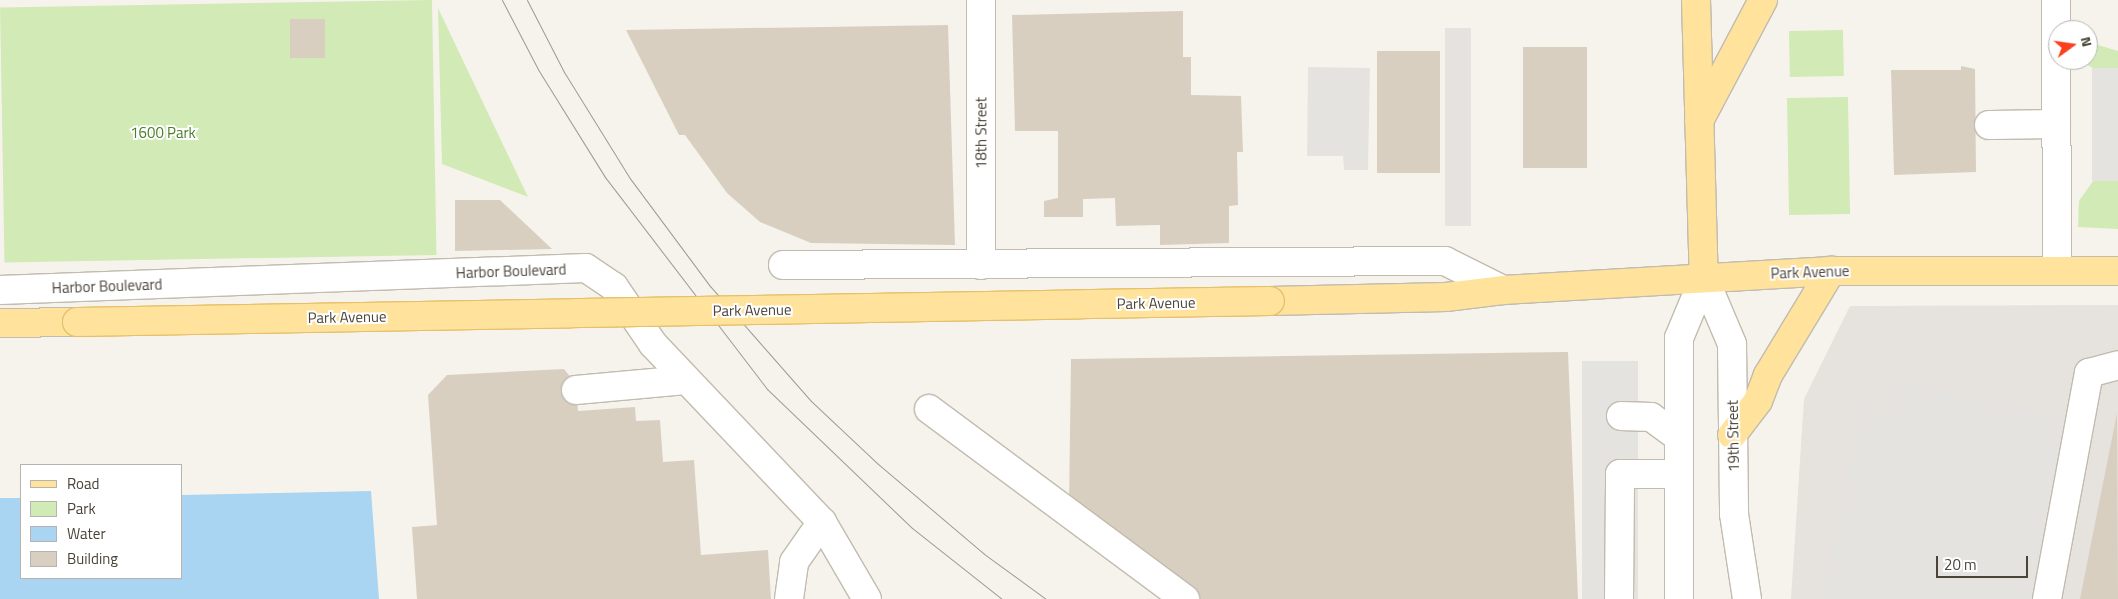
<!DOCTYPE html>
<html>
<head>
<meta charset="utf-8">
<style>
  body { margin:0 }
  #map { position:relative; width:2118px; height:599px; overflow:hidden; background:#f6f3ec; font-family:"Titillium Web",sans-serif }
  div>[style] { position:absolute }
  .industrial>* { inset:0; background:#e6e2dd }
  .green>* { inset:0; background:#d2eab5; transform-origin:0 0 }
  .parking>* { inset:0; background:#e5e3e0; transform-origin:0 0 }
  .water>* { inset:0; background:#a9d4f2 }
  .building>* { inset:0; background:#d8cfc1; transform-origin:0 0 }
  .roads { filter:drop-shadow(1px 0 #c2bbae) drop-shadow(-1px 0 #c2bbae) drop-shadow(0 1px #c2bbae) drop-shadow(0 -1px #c2bbae) }
  .minor>* { height:28px; margin:-14px; padding:0 14px; transform-origin:14px; border-radius:14px; background:#fff }
  .major>* { height:28px; margin:-14px; padding:0 14px; transform-origin:14px; border-radius:14px; background:#ffe39c }
  .tram>* { height:1px; margin:-0.5px; padding:0 0.5px; transform-origin:0.5px; border-radius:0.5px; background:#9a9a9a }
  .bridges { filter:drop-shadow(1px 0 #e6c16a) drop-shadow(-1px 0 #e6c16a) drop-shadow(0 1px #e6c16a) drop-shadow(0 -1px #e6c16a) }
  .major-bridge>* { height:28px; margin:-14px; padding:0 14px; transform-origin:14px; border-radius:14px; background:#ffe39c }
  span { translate:-50% -50%; white-space:nowrap; text-align:center; line-height:1.15; -webkit-text-stroke:4px #fff; paint-order:stroke }
  .park-label { font-size:15px; color:#4a7f2a }
  .street-label { font-size:15px; color:#4b4439 }
  .legend { position:absolute; left:20px; top:464px; width:162px; height:115px; box-sizing:border-box; background:#fff; border:1px solid #b7b4b0; margin:0; padding:6px 9px; list-style:none; font-size:15px; color:#4b4439 }
  .legend li { display:flex; align-items:center; gap:10px; height:25px }
  .legend b { width:25px; border:1px solid #b7b4b0 }
  .north { position:absolute; left:2048px; top:20px; width:50px; height:50px; box-sizing:border-box; background:#fff; border:1px solid #b7b4b0; border-radius:50%; rotate:76deg; font-size:14px; font-weight:700; line-height:20px; text-align:center; color:#4b4439 }
  .north::after { content:''; display:block; margin:auto; width:18px; height:22px; background:#fc3f1d; clip-path:polygon(50% 0,100% 100%,50% 72%,0 100%) }
  .scale { position:absolute; left:1936px; top:556px; width:92px; height:22px; box-sizing:border-box; border:2px solid #4b4439; border-top:0; padding-left:6px; font-size:15px; line-height:18px; white-space:nowrap; color:#4b4439; -webkit-text-stroke:4px #fff; paint-order:stroke }
</style>
</head>
<body>
<div id="map">
  <div class="industrial">
    <i style="clip-path:polygon(2118px 305px,2118px 599px,1791px 599px,1804px 399px,1850px 306px)"></i>
  </div>
  <div class="green">
    <i style="left:432px;top:0;width:255px;height:432px;rotate:89deg"></i>
    <i style="clip-path:polygon(438px 8px,528px 197px,442px 164px)"></i>
    <i style="left:1843px;top:30px;width:46px;height:54px;rotate:89deg"></i>
    <i style="clip-path:polygon(2088px 42px,2118px 51px,2118px 68px,2092px 68px,2084px 62px)"></i>
    <i style="left:1848px;top:97px;width:117px;height:61px;rotate:89deg"></i>
    <i style="clip-path:polygon(2118px 175px,2118px 229px,2078px 227px,2079px 201px,2093px 181px)"></i>
  </div>
  <div class="parking">
    <i style="left:1445px;top:28px;width:26px;height:198px"></i>
    <i style="clip-path:polygon(1308px 67px,1370px 68px,1368px 170px,1344px 170px,1343px 156px,1307px 156px)"></i>
    <i style="left:2092px;top:68px;width:26px;height:113px"></i>
    <i style="left:1582px;top:361px;width:56px;height:238px"></i>
    <i style="clip-path:polygon(1896px 382px,2069px 419px,2031px 599px,1822px 599px,1862px 406px,1890px 412px)"></i>
  </div>
  <div class="water">
    <i style="clip-path:polygon(371px 491px,379px 599px,0 599px,0 498px,21px 498px,21px 578px,181px 578px,181px 495px)"></i>
  </div>
  <div class="building">
    <i style="clip-path:polygon(1183px 11px,1183px 57px,1191px 57px,1191px 95px,1241px 96px,1243px 152px,1237px 152px,1238px 205px,1229px 206px,1229px 243px,1160px 245px,1160px 225px,1116px 226px,1115px 198px,1083px 199px,1083px 217px,1044px 217px,1044px 201px,1058px 198px,1058px 131px,1015px 131px,1012px 15px)"></i>
    <i style="left:290px;top:19px;width:35px;height:39px"></i>
    <i style="clip-path:polygon(948px 25px,955px 245px,811px 243px,760px 222px,727px 193px,685px 135px,679px 135px,626px 30px)"></i>
    <i style="left:1523px;top:47px;width:64px;height:121px"></i>
    <i style="left:1377px;top:51px;width:63px;height:122px"></i>
    <i style="clip-path:polygon(1961px 66px,1975px 69px,1976px 172px,1894px 175px,1891px 70px,1961px 70px)"></i>
    <i style="clip-path:polygon(455px 200px,500px 200px,552px 249px,455px 251px)"></i>
    <i style="clip-path:polygon(1568px 352px,1578px 599px,1190px 599px,1069px 506px,1071px 359px)"></i>
    <i style="clip-path:polygon(564px 369px,576px 384px,578px 411px,635px 407px,636px 421px,660px 420px,663px 462px,694px 460px,701px 555px,768px 550px,771px 599px,417px 599px,412px 527px,437px 525px,428px 395px,447px 375px)"></i>
    <i style="clip-path:polygon(2117px 413px,2118px 599px,2080px 599px)"></i>
  </div>
  <div class="roads">
    <div class="minor">
      <i style="left:2056px;top:0;width:270px;rotate:89.8deg"></i>
      <i style="left:1989px;top:125px;width:67px;rotate:-0.9deg"></i>
      <i style="left:783px;top:265px;width:662px;rotate:-0.35deg"></i>
      <i style="left:1445px;top:261px;width:65px;rotate:26.6deg"></i>
      <i style="left:981px;top:265px;width:265px;rotate:-90deg"></i>
      <i style="left:1704px;top:278px;width:72px;rotate:67deg"></i>
      <i style="left:1732px;top:344px;width:170px;rotate:89.3deg"></i>
      <i style="left:1734px;top:514px;width:86px;rotate:81.3deg"></i>
      <i style="left:0;top:290px;width:586px;rotate:-2.15deg"></i>
      <i style="left:586px;top:268px;width:34px;rotate:34deg"></i>
      <i style="left:614px;top:287px;width:69px;rotate:55.6deg"></i>
      <i style="left:653px;top:344px;width:245px;rotate:46.5deg"></i>
      <i style="left:822px;top:522px;width:89px;rotate:59.7deg"></i>
      <i style="left:576px;top:390px;width:110px;rotate:-5.2deg"></i>
      <i style="left:929px;top:409px;width:319px;rotate:36.6deg"></i>
      <i style="left:1621px;top:416px;width:30px;rotate:2deg"></i>
      <i style="left:1651px;top:417px;width:32px;rotate:36deg"></i>
      <i style="left:789px;top:599px;width:37px;rotate:-82deg"></i>
      <i style="left:794px;top:562px;width:49px;rotate:-55deg"></i>
      <i style="left:1619px;top:599px;width:125px;rotate:-89.5deg"></i>
      <i style="left:1620px;top:474px;width:58px"></i>
      <i style="left:1679px;top:599px;width:261px;rotate:-90deg"></i>
      <i style="left:1679px;top:338px;width:65px;rotate:-67.4deg"></i>
      <i style="left:2047px;top:599px;width:230px;rotate:-79.5deg"></i>
      <i style="left:2089px;top:373px;width:30px;rotate:-15deg"></i>
    </div>
    <div class="major">
      <i style="left:1696px;top:0;width:278px;rotate:88.4deg"></i>
      <i style="left:1699px;top:121px;width:137px;rotate:-62.1deg"></i>
      <i style="left:1270px;top:301px;width:176px;rotate:-1.3deg"></i>
      <i style="left:1446px;top:297px;width:57px;rotate:-7deg"></i>
      <i style="left:1503px;top:290px;width:329px;rotate:-3.3deg"></i>
      <i style="left:1831px;top:271px;width:287px"></i>
      <i style="left:0;top:323px;width:77px;rotate:-0.7deg"></i>
      <i style="left:1732px;top:435px;width:43px;rotate:-52.6deg"></i>
      <i style="left:1758px;top:401px;width:28px;rotate:-69deg"></i>
      <i style="left:1768px;top:375px;width:122px;rotate:-58.8deg"></i>
    </div>
  </div>
  <div class="tram">
    <i style="left:502px;top:0;width:80px;rotate:62.5deg"></i>
    <i style="left:539px;top:71px;width:125px;rotate:58.1deg"></i>
    <i style="left:605px;top:177px;width:267px;rotate:52.6deg"></i>
    <i style="left:767px;top:389px;width:201px;rotate:43.8deg"></i>
    <i style="left:912px;top:528px;width:115px;rotate:38.3deg"></i>
    <i style="left:527px;top:0;width:81px;rotate:62.8deg"></i>
    <i style="left:564px;top:72px;width:123px;rotate:58.2deg"></i>
    <i style="left:629px;top:177px;width:136px;rotate:53.4deg"></i>
    <i style="left:710px;top:286px;width:153px;rotate:48.7deg"></i>
    <i style="left:811px;top:401px;width:92px;rotate:43.2deg"></i>
    <i style="left:878px;top:464px;width:139px;rotate:40.3deg"></i>
    <i style="left:984px;top:554px;width:77px;rotate:36deg"></i>
  </div>
  <div class="bridges">
    <div class="major-bridge">
      <i style="left:77px;top:322px;width:1193px;rotate:-1.01deg"></i>
    </div>
  </div>
  <div class="park-label">
    <span style="left:163px;top:133px">1600 Park</span>
  </div>
  <div class="street-label">
    <span style="left:981px;top:133px;rotate:-90deg">18th Street</span>
    <span style="left:511px;top:271px;rotate:-2deg">Harbor Boulevard</span>
    <span style="left:1810px;top:272px;rotate:-2deg">Park Avenue</span>
    <span style="left:107px;top:286px;rotate:-2deg">Harbor Boulevard</span>
    <span style="left:1156px;top:303px;rotate:-1deg">Park Avenue</span>
    <span style="left:752px;top:310px;rotate:-1deg">Park Avenue</span>
    <span style="left:347px;top:317px;rotate:-1deg">Park Avenue</span>
    <span style="left:1733px;top:436px;rotate:-91deg">19th Street</span>
  </div>
  <ul class="legend">
  <li><b style="height:6px;background:#ffe39c"></b>Road</li>
  <li><b style="height:14px;background:#d2eab5"></b>Park</li>
  <li><b style="height:14px;background:#a9d4f2"></b>Water</li>
  <li><b style="height:14px;background:#d8cfc1"></b>Building</li>
  </ul>
  <div class="north">N</div>
  <div class="scale">20 m</div>
</div>
</body>
</html>
